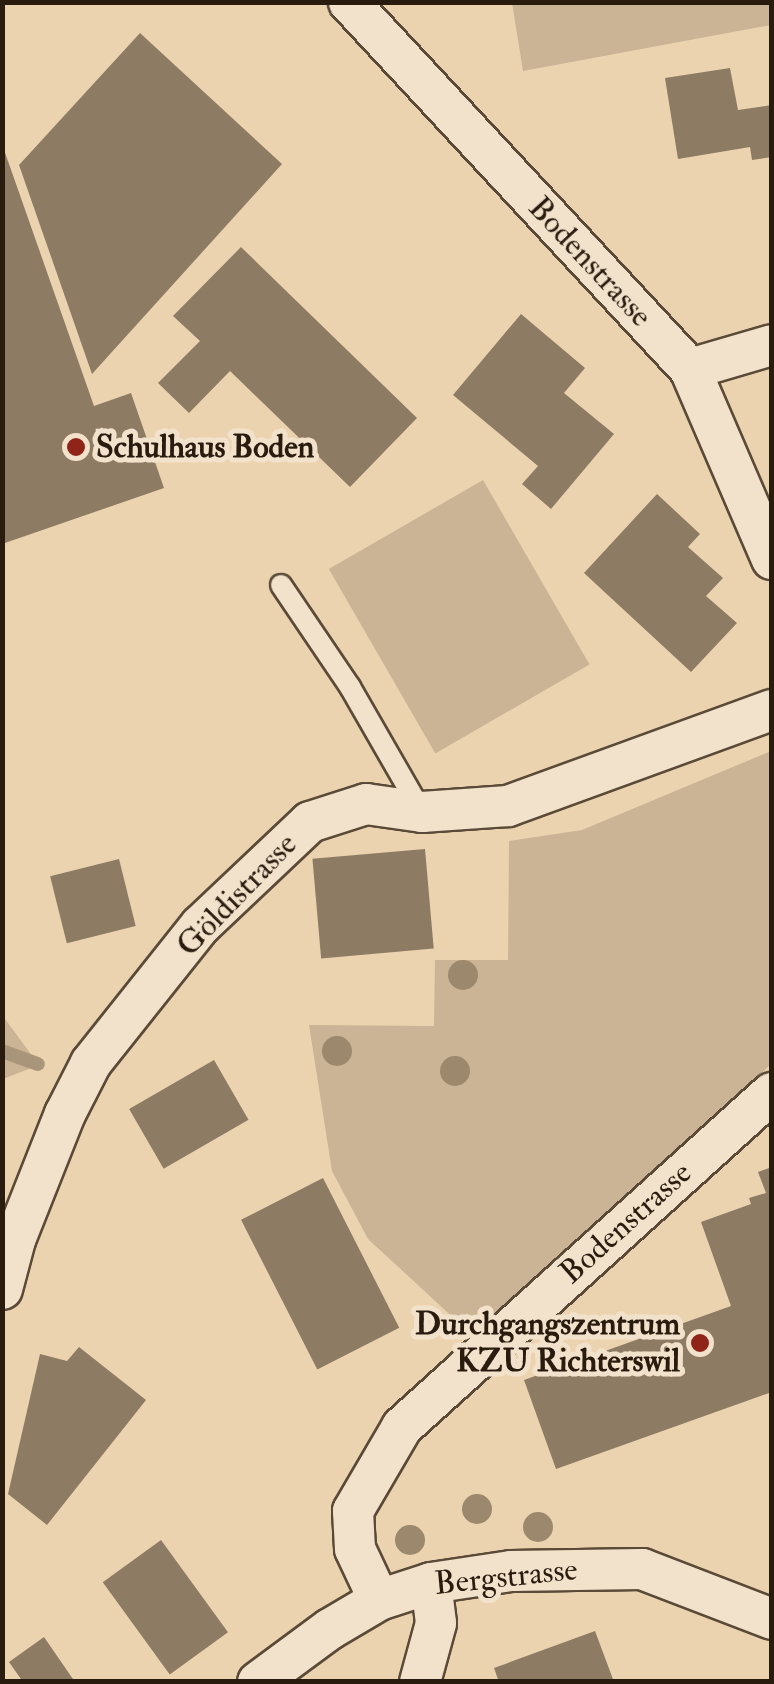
<!DOCTYPE html>
<html>
<head>
<meta charset="utf-8">
<style>
  body { margin:0 }
  #map { position:relative; width:774px; height:1684px; overflow:hidden; background:#ebd3b0; font-family:"IM FELL Double Pica",serif }
  div>[style] { position:absolute }
  .green>* { inset:0; background:#cab495; transform-origin:0 0 }
  .stream>* { height:14px; margin:-7px; padding:0 7px; transform-origin:7px; border-radius:7px; background:#a99579 }
  .building>* { inset:0; background:#8e7b63; transform-origin:0 0 }
  .roads { filter:drop-shadow(2px 0 #5a4a37) drop-shadow(-2px 0 #5a4a37) drop-shadow(0 2px #5a4a37) drop-shadow(0 -2px #5a4a37) }
  .lane>* { height:20px; margin:-10px; padding:0 10px; transform-origin:10px; border-radius:10px; background:#f2e2cc }
  .street>* { height:40px; margin:-20px; padding:0 20px; transform-origin:20px; border-radius:20px; background:#f2e2cc }
  .trees>* { width:30px; height:30px; margin:-15px; border-radius:50%; background:#9b886d }
  .dots>* { width:28px; height:28px; translate:-50% -50%; box-sizing:border-box; border:5px solid #f2e2cc; border-radius:50% }
  span { translate:-50% -50%; white-space:nowrap; text-align:center; line-height:1.15; -webkit-text-stroke:10px #f2e2cc; paint-order:stroke }
  .street-label { font-size:32px; color:#291c0f }
  .poi-label { font-size:32px; color:#291c0f; font-weight:700 }
  .left { translate:0 -50%; text-align:left }
  .right { translate:-100% -50%; text-align:right }
  .frame { position:absolute; inset:0; border:5px solid #291c0f; pointer-events:none }
</style>
</head>
<body>
<div id="map">
  <div class="green">
    <i style="clip-path:polygon(512px 3px,771px 3px,771px 25px,523px 71px)"></i>
    <i style="left:483px;top:480px;width:213px;height:178px;rotate:60deg"></i>
    <i style="clip-path:polygon(771px 751px,771px 1064px,473px 1336px,368px 1239px,332px 1171px,309px 1025px,434px 1026px,435px 960px,508px 960px,509px 841px,582px 830px)"></i>
    <i style="clip-path:polygon(2px 1015px,39px 1065px,3px 1079px,2px 1079px)"></i>
  </div>
  <div class="stream">
    <i style="left:2px;top:1051px;width:38px;rotate:20deg"></i>
  </div>
  <div class="building">
    <i style="clip-path:polygon(140px 33px,282px 164px,92px 374px,19px 165px)"></i>
    <i style="clip-path:polygon(730px 68px,738px 110px,772px 105px,772px 157px,752px 160px,750px 147px,678px 159px,665px 78px)"></i>
    <i style="clip-path:polygon(2px 144px,94px 406px,131px 393px,164px 488px,2px 544px)"></i>
    <i style="clip-path:polygon(241px 247px,417px 418px,350px 487px,230px 371px,189px 413px,158px 383px,200px 341px,173px 316px)"></i>
    <i style="clip-path:polygon(521px 314px,585px 368px,564px 393px,614px 434px,551px 509px,522px 484px,538px 466px,453px 395px)"></i>
    <i style="clip-path:polygon(657px 494px,700px 534px,688px 547px,723px 578px,706px 596px,737px 623px,691px 672px,584px 573px)"></i>
    <i style="left:425px;top:849px;width:100px;height:113px;rotate:85deg"></i>
    <i style="left:119px;top:859px;width:69px;height:71px;rotate:76deg"></i>
    <i style="left:214px;top:1060px;width:69px;height:98px;rotate:60deg"></i>
    <i style="clip-path:polygon(772px 1167px,772px 1392px,556px 1469px,524px 1380px,731px 1306px,701px 1222px,751px 1204px,749px 1198px,766px 1193px,758px 1172px)"></i>
    <i style="left:323px;top:1178px;width:168px;height:92px;rotate:63deg"></i>
    <i style="clip-path:polygon(79px 1347px,146px 1400px,47px 1525px,8px 1494px,40px 1354px,67px 1361px)"></i>
    <i style="left:161px;top:1540px;width:114px;height:72px;rotate:54deg"></i>
    <i style="clip-path:polygon(595px 1631px,614px 1682px,499px 1682px,494px 1668px)"></i>
    <i style="clip-path:polygon(44px 1637px,75px 1682px,23px 1682px,9px 1662px)"></i>
  </div>
  <div class="roads">
    <div class="lane">
      <i style="left:281px;top:585px;width:123px;rotate:55.9deg"></i>
      <i style="left:350px;top:687px;width:144px;rotate:60.1deg"></i>
    </div>
    <div class="street">
      <i style="left:349px;top:2px;width:501px;rotate:47.1deg"></i>
      <i style="left:690px;top:369px;width:207px;rotate:66.7deg"></i>
      <i style="left:690px;top:369px;width:85px;rotate:-16.3deg"></i>
      <i style="left:2px;top:1289px;width:51px;rotate:-75.1deg"></i>
      <i style="left:15px;top:1240px;width:136px;rotate:-68.4deg"></i>
      <i style="left:65px;top:1114px;width:57px;rotate:-63deg"></i>
      <i style="left:91px;top:1063px;width:175px;rotate:-51.5deg"></i>
      <i style="left:200px;top:926px;width:151px;rotate:-43.4deg"></i>
      <i style="left:310px;top:822px;width:59px;rotate:-17.8deg"></i>
      <i style="left:366px;top:804px;width:57px;rotate:8.1deg"></i>
      <i style="left:422px;top:812px;width:86px;rotate:-4deg"></i>
      <i style="left:508px;top:806px;width:281px;rotate:-20deg"></i>
      <i style="left:379px;top:1600px;width:56px;rotate:-115.2deg"></i>
      <i style="left:355px;top:1549px;width:38px;rotate:-93deg"></i>
      <i style="left:353px;top:1511px;width:97px;rotate:-59.7deg"></i>
      <i style="left:402px;top:1427px;width:498px;rotate:-42.1deg"></i>
      <i style="left:258px;top:1682px;width:89px;rotate:-36.4deg"></i>
      <i style="left:330px;top:1629px;width:57px;rotate:-30.6deg"></i>
      <i style="left:379px;top:1600px;width:55px;rotate:-18.1deg"></i>
      <i style="left:431px;top:1583px;width:81px;rotate:-8.5deg"></i>
      <i style="left:511px;top:1571px;width:131px;rotate:-0.9deg"></i>
      <i style="left:642px;top:1569px;width:139px;rotate:21deg"></i>
      <i style="left:420px;top:1682px;width:61px;rotate:-74.8deg"></i>
      <i style="left:436px;top:1623px;width:40px;rotate:-97.1deg"></i>
    </div>
  </div>
  <div class="trees">
    <i style="left:463px;top:975px"></i>
    <i style="left:337px;top:1051px"></i>
    <i style="left:455px;top:1071px"></i>
    <i style="left:477px;top:1509px"></i>
    <i style="left:538px;top:1527px"></i>
    <i style="left:410px;top:1540px"></i>
  </div>
  <div class="dots">
    <i style="left:76px;top:447px;background:#8f2418"></i>
    <i style="left:700px;top:1343px;background:#8f2418"></i>
  </div>
  <div class="street-label">
    <span style="left:590px;top:262px;rotate:47deg">Bodenstrasse</span>
    <span style="left:237px;top:895px;rotate:-46deg">Göldistrasse</span>
    <span style="left:626px;top:1223px;rotate:-42deg">Bodenstrasse</span>
    <span style="left:506px;top:1577px;rotate:-6deg">Bergstrasse</span>
  </div>
  <div class="poi-label">
    <span class="left" style="left:96px;top:447px">Schulhaus Boden</span>
    <span class="right" style="left:680px;top:1343px">Durchgangszentrum<br>KZU Richterswil</span>
  </div>
  <div class="frame"></div>
</div>
</body>
</html>
